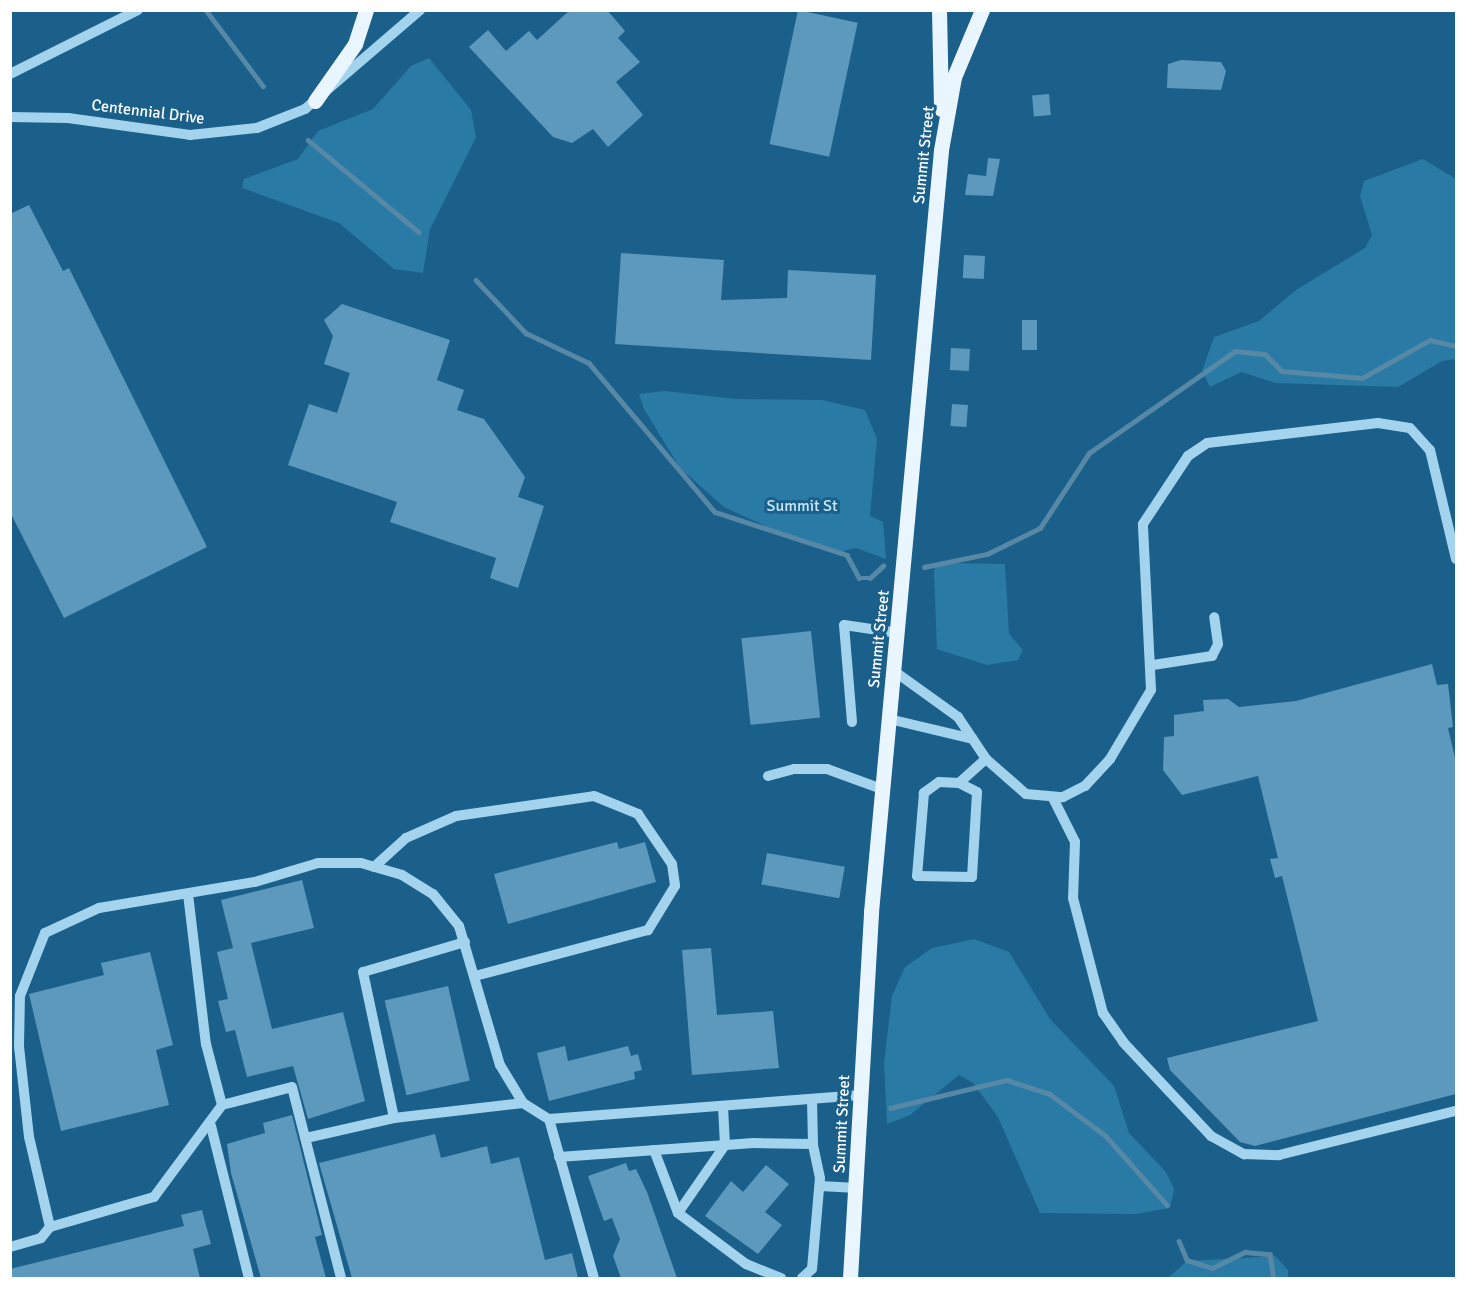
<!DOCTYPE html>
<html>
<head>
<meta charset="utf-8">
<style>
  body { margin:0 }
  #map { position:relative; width:1467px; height:1289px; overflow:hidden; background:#1a608a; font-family:Signika,sans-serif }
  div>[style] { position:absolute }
  .green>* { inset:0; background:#2a7aa6 }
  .stream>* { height:4.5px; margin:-2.25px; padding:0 2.25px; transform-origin:2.25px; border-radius:2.25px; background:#5788a6 }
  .building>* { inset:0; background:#5c99bd; transform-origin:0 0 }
  .minor>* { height:10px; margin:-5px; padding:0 5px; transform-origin:5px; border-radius:5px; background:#a4d3ed }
  .major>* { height:15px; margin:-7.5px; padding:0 7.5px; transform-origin:7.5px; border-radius:7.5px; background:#eaf6ff }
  span { translate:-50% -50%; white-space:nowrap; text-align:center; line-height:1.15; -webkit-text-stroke:6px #1a608a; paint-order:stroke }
  .street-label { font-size:16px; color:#fff }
  .park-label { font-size:16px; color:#c9e8fa }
  .frame { position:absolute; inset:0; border:12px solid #fff; pointer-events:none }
</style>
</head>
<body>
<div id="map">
  <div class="green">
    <i style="clip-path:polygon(429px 58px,471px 110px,476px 137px,430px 229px,423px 273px,394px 269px,339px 223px,242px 188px,244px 179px,298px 159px,318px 131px,373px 109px,411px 66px)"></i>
    <i style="clip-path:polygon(1423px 159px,1456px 179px,1456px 359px,1442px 361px,1398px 387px,1276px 383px,1241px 372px,1210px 387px,1202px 371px,1214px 337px,1259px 321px,1296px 290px,1365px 248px,1372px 235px,1360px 196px,1364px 181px)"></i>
    <i style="clip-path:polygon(664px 391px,735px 399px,822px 400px,865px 410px,877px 439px,870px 516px,883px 522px,886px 559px,856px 548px,835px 553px,796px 540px,724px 507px,680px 468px,644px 409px,639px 394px)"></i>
    <i style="clip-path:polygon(949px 563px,1005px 564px,1009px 634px,1023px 650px,1018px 660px,987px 665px,937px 649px,934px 572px,935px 566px)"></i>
    <i style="clip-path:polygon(974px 939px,1009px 952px,1050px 1019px,1114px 1086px,1129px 1133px,1166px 1172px,1174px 1189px,1170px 1208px,1135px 1214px,1040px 1213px,998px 1117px,973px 1083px,959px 1075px,910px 1115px,887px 1124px,884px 1063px,892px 996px,905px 967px,932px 948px)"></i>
    <i style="clip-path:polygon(1275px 1256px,1288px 1270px,1288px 1278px,1168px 1278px,1187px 1261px)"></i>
  </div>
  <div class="stream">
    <i style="left:206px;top:10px;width:95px;rotate:53.1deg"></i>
    <i style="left:308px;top:140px;width:144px;rotate:39.7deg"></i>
    <i style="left:476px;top:280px;width:73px;rotate:46.7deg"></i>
    <i style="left:526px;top:333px;width:70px;rotate:25.5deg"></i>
    <i style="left:589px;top:363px;width:195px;rotate:49.8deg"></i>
    <i style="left:715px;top:512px;width:139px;rotate:18deg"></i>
    <i style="left:847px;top:555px;width:26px;rotate:62deg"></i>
    <i style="left:859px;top:578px;width:11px"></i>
    <i style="left:870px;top:578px;width:18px;rotate:-43deg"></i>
    <i style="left:924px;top:567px;width:64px;rotate:-11.7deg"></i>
    <i style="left:987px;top:554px;width:59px;rotate:-26.1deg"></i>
    <i style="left:1040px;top:528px;width:90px;rotate:-56.8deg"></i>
    <i style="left:1089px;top:453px;width:178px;rotate:-34.9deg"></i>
    <i style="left:1235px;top:351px;width:30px;rotate:6deg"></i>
    <i style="left:1265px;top:354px;width:24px;rotate:45deg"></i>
    <i style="left:1282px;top:371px;width:80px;rotate:5deg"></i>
    <i style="left:1362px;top:378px;width:78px;rotate:-29.2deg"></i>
    <i style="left:1430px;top:340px;width:27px;rotate:13deg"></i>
    <i style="left:890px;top:1108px;width:120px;rotate:-13.5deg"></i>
    <i style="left:1007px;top:1080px;width:45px;rotate:18deg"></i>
    <i style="left:1050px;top:1094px;width:70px;rotate:36.9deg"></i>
    <i style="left:1106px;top:1136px;width:92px;rotate:48.5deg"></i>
    <i style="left:1179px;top:1241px;width:21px;rotate:67deg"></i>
    <i style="left:1187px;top:1260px;width:26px;rotate:18deg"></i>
    <i style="left:1212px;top:1268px;width:37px;rotate:-26deg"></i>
    <i style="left:1245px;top:1252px;width:25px;rotate:5deg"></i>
    <i style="left:1270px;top:1254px;width:24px;rotate:81deg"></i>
  </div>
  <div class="building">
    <i style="clip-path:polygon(570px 10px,607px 10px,625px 31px,618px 38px,640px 62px,616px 82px,643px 115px,608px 147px,593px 129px,572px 143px,553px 137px,469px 47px,488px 30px,506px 51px,529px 31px,537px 40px)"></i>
    <i style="left:798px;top:10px;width:61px;height:137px;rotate:12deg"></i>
    <i style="clip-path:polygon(1181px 60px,1221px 62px,1226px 71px,1221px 90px,1167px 88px,1168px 64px)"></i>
    <i style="left:1049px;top:94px;width:21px;height:17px;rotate:85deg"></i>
    <i style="clip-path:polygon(988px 158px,1000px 159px,993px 196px,965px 195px,968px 174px,986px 176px)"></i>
    <i style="clip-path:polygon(29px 205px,63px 271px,69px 268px,207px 547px,64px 618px,10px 512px,10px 214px)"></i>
    <i style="clip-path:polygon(621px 253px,724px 260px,721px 300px,787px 298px,788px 270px,876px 275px,871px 360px,615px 344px)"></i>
    <i style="left:964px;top:255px;width:21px;height:23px;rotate:3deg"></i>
    <i style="clip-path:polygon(342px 304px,450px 340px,437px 380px,464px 390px,457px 410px,484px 419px,525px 477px,518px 497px,544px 506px,518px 588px,490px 578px,496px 558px,390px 522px,397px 502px,288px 465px,309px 404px,337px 413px,350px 373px,324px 364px,333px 336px,324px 320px)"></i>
    <i style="left:1022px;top:320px;width:15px;height:30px"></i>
    <i style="left:951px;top:348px;width:19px;height:22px;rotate:3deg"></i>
    <i style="left:952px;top:404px;width:16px;height:22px;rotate:4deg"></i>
    <i style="left:811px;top:631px;width:87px;height:70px;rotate:84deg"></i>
    <i style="clip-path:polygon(1432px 664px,1437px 685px,1448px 684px,1453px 727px,1448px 728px,1456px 762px,1456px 1094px,1255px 1146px,1240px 1142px,1170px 1070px,1167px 1058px,1318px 1021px,1282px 876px,1275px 878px,1270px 859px,1278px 858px,1258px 776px,1182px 795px,1163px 770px,1164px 737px,1174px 736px,1174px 715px,1204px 711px,1203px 700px,1228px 699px,1239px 707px,1296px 701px)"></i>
    <i style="clip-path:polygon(617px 842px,619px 849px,645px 842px,656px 882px,508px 924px,494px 874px)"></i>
    <i style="left:767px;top:853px;width:79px;height:32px;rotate:10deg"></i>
    <i style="clip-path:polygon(302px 880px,314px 928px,251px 943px,272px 1029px,343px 1012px,365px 1101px,308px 1119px,293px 1066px,247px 1077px,235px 1030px,226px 1032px,218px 1001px,228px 999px,217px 952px,233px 948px,221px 900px)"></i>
    <i style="clip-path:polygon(711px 948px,717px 1015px,773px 1011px,779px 1068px,692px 1075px,682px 950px)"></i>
    <i style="clip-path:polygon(150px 952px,173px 1045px,156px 1050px,169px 1105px,61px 1131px,29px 994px,104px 975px,101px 963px)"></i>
    <i style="left:448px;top:986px;width:97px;height:65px;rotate:77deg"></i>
    <i style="clip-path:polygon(565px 1046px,568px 1061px,628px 1046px,631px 1056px,638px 1054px,642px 1070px,634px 1072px,635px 1079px,549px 1101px,537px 1053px)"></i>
    <i style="clip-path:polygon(292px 1115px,322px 1235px,315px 1237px,326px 1278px,261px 1278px,231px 1173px,227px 1144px,265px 1133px,263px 1123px)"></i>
    <i style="clip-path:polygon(435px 1134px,441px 1158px,487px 1146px,491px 1164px,519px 1157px,545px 1260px,572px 1253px,578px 1278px,352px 1278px,319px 1163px)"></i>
    <i style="clip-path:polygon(626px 1163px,629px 1171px,636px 1169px,647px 1192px,677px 1278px,621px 1278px,613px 1256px,620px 1239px,612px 1218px,604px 1221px,588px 1176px)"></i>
    <i style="clip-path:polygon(766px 1165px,789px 1184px,765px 1212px,782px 1225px,758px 1254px,705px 1216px,731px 1181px,743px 1192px)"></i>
    <i style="clip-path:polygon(202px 1210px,211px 1244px,193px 1249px,200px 1278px,10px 1278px,10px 1269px,184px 1226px,181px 1215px)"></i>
  </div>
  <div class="minor">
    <i style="left:10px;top:74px;width:143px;rotate:-26.6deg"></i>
    <i style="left:10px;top:117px;width:58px;rotate:1deg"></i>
    <i style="left:68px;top:118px;width:123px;rotate:7.9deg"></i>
    <i style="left:190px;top:135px;width:67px;rotate:-6deg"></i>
    <i style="left:257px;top:128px;width:52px;rotate:-21.6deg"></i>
    <i style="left:305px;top:109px;width:152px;rotate:-40.7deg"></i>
    <i style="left:1153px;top:665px;width:60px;rotate:-8.7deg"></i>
    <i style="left:1212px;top:656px;width:13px;rotate:-63deg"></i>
    <i style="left:1218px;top:644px;width:27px;rotate:-98deg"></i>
    <i style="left:894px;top:671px;width:79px;rotate:35.7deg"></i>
    <i style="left:958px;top:717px;width:50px;rotate:56.3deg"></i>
    <i style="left:986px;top:759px;width:53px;rotate:41.2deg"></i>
    <i style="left:1026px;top:794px;width:37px;rotate:5deg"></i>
    <i style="left:1063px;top:797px;width:25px;rotate:-27deg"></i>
    <i style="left:1085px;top:786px;width:37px;rotate:-47deg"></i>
    <i style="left:1110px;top:759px;width:80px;rotate:-59.3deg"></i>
    <i style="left:1151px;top:690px;width:166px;rotate:-92.8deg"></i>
    <i style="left:1143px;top:524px;width:82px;rotate:-56.5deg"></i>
    <i style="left:1188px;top:456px;width:23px;rotate:-34deg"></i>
    <i style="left:1207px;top:443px;width:172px;rotate:-6.7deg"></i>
    <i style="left:1378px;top:423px;width:32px;rotate:9deg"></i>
    <i style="left:1410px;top:428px;width:30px;rotate:48deg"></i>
    <i style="left:1430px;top:450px;width:112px;rotate:76.6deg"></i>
    <i style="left:889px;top:719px;width:86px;rotate:13.4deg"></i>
    <i style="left:852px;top:722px;width:97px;rotate:-94.7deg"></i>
    <i style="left:844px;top:625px;width:55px;rotate:8.4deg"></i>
    <i style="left:768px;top:776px;width:27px;rotate:-15deg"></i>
    <i style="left:794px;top:769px;width:33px"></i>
    <i style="left:827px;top:769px;width:59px;rotate:20deg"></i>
    <i style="left:959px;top:783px;width:20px;rotate:-177deg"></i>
    <i style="left:939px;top:782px;width:19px;rotate:144deg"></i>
    <i style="left:924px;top:793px;width:83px;rotate:94.8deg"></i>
    <i style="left:917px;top:876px;width:55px;rotate:1deg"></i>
    <i style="left:972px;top:877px;width:85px;rotate:-86.6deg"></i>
    <i style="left:977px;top:792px;width:20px;rotate:-153deg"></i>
    <i style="left:959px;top:783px;width:36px;rotate:-42deg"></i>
    <i style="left:1053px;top:798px;width:49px;rotate:63.4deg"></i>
    <i style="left:1075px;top:842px;width:56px;rotate:92deg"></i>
    <i style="left:1073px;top:898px;width:119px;rotate:75.4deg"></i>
    <i style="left:1103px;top:1013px;width:35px;rotate:55deg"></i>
    <i style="left:1123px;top:1042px;width:129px;rotate:46.9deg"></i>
    <i style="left:1211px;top:1136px;width:38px;rotate:29deg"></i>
    <i style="left:1244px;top:1154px;width:35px;rotate:2deg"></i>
    <i style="left:1279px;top:1155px;width:182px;rotate:-14deg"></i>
    <i style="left:374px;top:867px;width:43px;rotate:-42.2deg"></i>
    <i style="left:406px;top:838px;width:55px;rotate:-23.7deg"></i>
    <i style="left:456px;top:816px;width:139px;rotate:-8.2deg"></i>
    <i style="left:594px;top:796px;width:48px;rotate:22.2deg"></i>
    <i style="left:638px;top:814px;width:60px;rotate:55.8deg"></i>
    <i style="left:672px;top:864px;width:22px;rotate:82deg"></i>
    <i style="left:675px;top:886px;width:52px;rotate:121.5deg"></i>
    <i style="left:648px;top:930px;width:179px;rotate:165.1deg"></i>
    <i style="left:188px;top:894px;width:151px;rotate:83.2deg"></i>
    <i style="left:206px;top:1044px;width:63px;rotate:75.3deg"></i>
    <i style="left:465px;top:942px;width:106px;rotate:163.6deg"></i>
    <i style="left:363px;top:972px;width:149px;rotate:78deg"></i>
    <i style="left:394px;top:1118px;width:130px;rotate:-6.6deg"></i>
    <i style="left:549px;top:1119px;width:165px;rotate:74.2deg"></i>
    <i style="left:211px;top:1126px;width:157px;rotate:76deg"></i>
    <i style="left:306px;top:1138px;width:90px;rotate:-12.8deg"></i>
    <i style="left:654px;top:1150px;width:67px;rotate:69.1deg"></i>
    <i style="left:678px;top:1213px;width:85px;rotate:36.9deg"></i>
    <i style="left:746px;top:1264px;width:38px;rotate:22deg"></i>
    <i style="left:559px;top:1157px;width:195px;rotate:-4.1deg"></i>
    <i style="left:753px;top:1143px;width:60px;rotate:1deg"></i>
    <i style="left:813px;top:1144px;width:44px;rotate:-91.3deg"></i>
    <i style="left:820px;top:1186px;width:37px;rotate:3deg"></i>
    <i style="left:678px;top:1213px;width:83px;rotate:-55.3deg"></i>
    <i style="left:725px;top:1145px;width:37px;rotate:-93deg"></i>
    <i style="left:50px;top:1227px;width:108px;rotate:-16.1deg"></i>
    <i style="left:154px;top:1197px;width:114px;rotate:-53.5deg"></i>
    <i style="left:222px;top:1105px;width:72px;rotate:-14.4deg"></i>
    <i style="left:292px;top:1087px;width:197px;rotate:75.6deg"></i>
    <i style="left:10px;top:1247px;width:32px;rotate:-16deg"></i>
    <i style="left:41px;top:1238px;width:14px;rotate:-51deg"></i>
    <i style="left:50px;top:1227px;width:92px;rotate:-103.1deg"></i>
    <i style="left:29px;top:1137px;width:92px;rotate:-96.3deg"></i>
    <i style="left:19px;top:1046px;width:50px;rotate:-88.9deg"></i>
    <i style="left:20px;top:996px;width:68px;rotate:-68.4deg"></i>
    <i style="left:45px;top:933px;width:60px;rotate:-24.8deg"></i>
    <i style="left:99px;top:908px;width:158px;rotate:-9.5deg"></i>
    <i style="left:255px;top:882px;width:66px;rotate:-16.8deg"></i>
    <i style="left:318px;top:863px;width:43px"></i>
    <i style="left:361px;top:863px;width:43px;rotate:16.3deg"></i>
    <i style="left:402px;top:875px;width:36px;rotate:32deg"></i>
    <i style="left:433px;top:894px;width:41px;rotate:50.9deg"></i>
    <i style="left:459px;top:926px;width:145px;rotate:73.6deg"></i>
    <i style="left:500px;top:1065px;width:44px;rotate:58.8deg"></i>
    <i style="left:523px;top:1103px;width:31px;rotate:32deg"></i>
    <i style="left:549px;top:1119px;width:313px;rotate:-4.4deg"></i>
    <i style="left:802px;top:1278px;width:13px;rotate:-42deg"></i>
    <i style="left:812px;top:1269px;width:91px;rotate:-85deg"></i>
    <i style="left:820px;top:1178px;width:35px;rotate:-102deg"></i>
  </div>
  <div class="major">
    <i style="left:939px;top:10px;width:99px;rotate:88.8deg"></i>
    <i style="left:315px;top:101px;width:70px;rotate:-54.9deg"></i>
    <i style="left:355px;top:44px;width:36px;rotate:-72deg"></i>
    <i style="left:850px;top:1278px;width:367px;rotate:-86.7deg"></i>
    <i style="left:871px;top:912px;width:765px;rotate:-84.75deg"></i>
    <i style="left:941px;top:150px;width:74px;rotate:-79.9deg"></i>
    <i style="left:954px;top:77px;width:73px;rotate:-67.3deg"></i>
  </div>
  <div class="street-label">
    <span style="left:148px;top:112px;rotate:7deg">Centennial Drive</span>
    <span style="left:924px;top:155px;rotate:-84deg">Summit Street</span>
    <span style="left:879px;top:639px;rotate:-84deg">Summit Street</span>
    <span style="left:842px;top:1124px;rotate:-87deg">Summit Street</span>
  </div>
  <div class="park-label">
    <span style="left:802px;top:506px">Summit St</span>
  </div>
  <div class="frame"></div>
</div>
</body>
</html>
